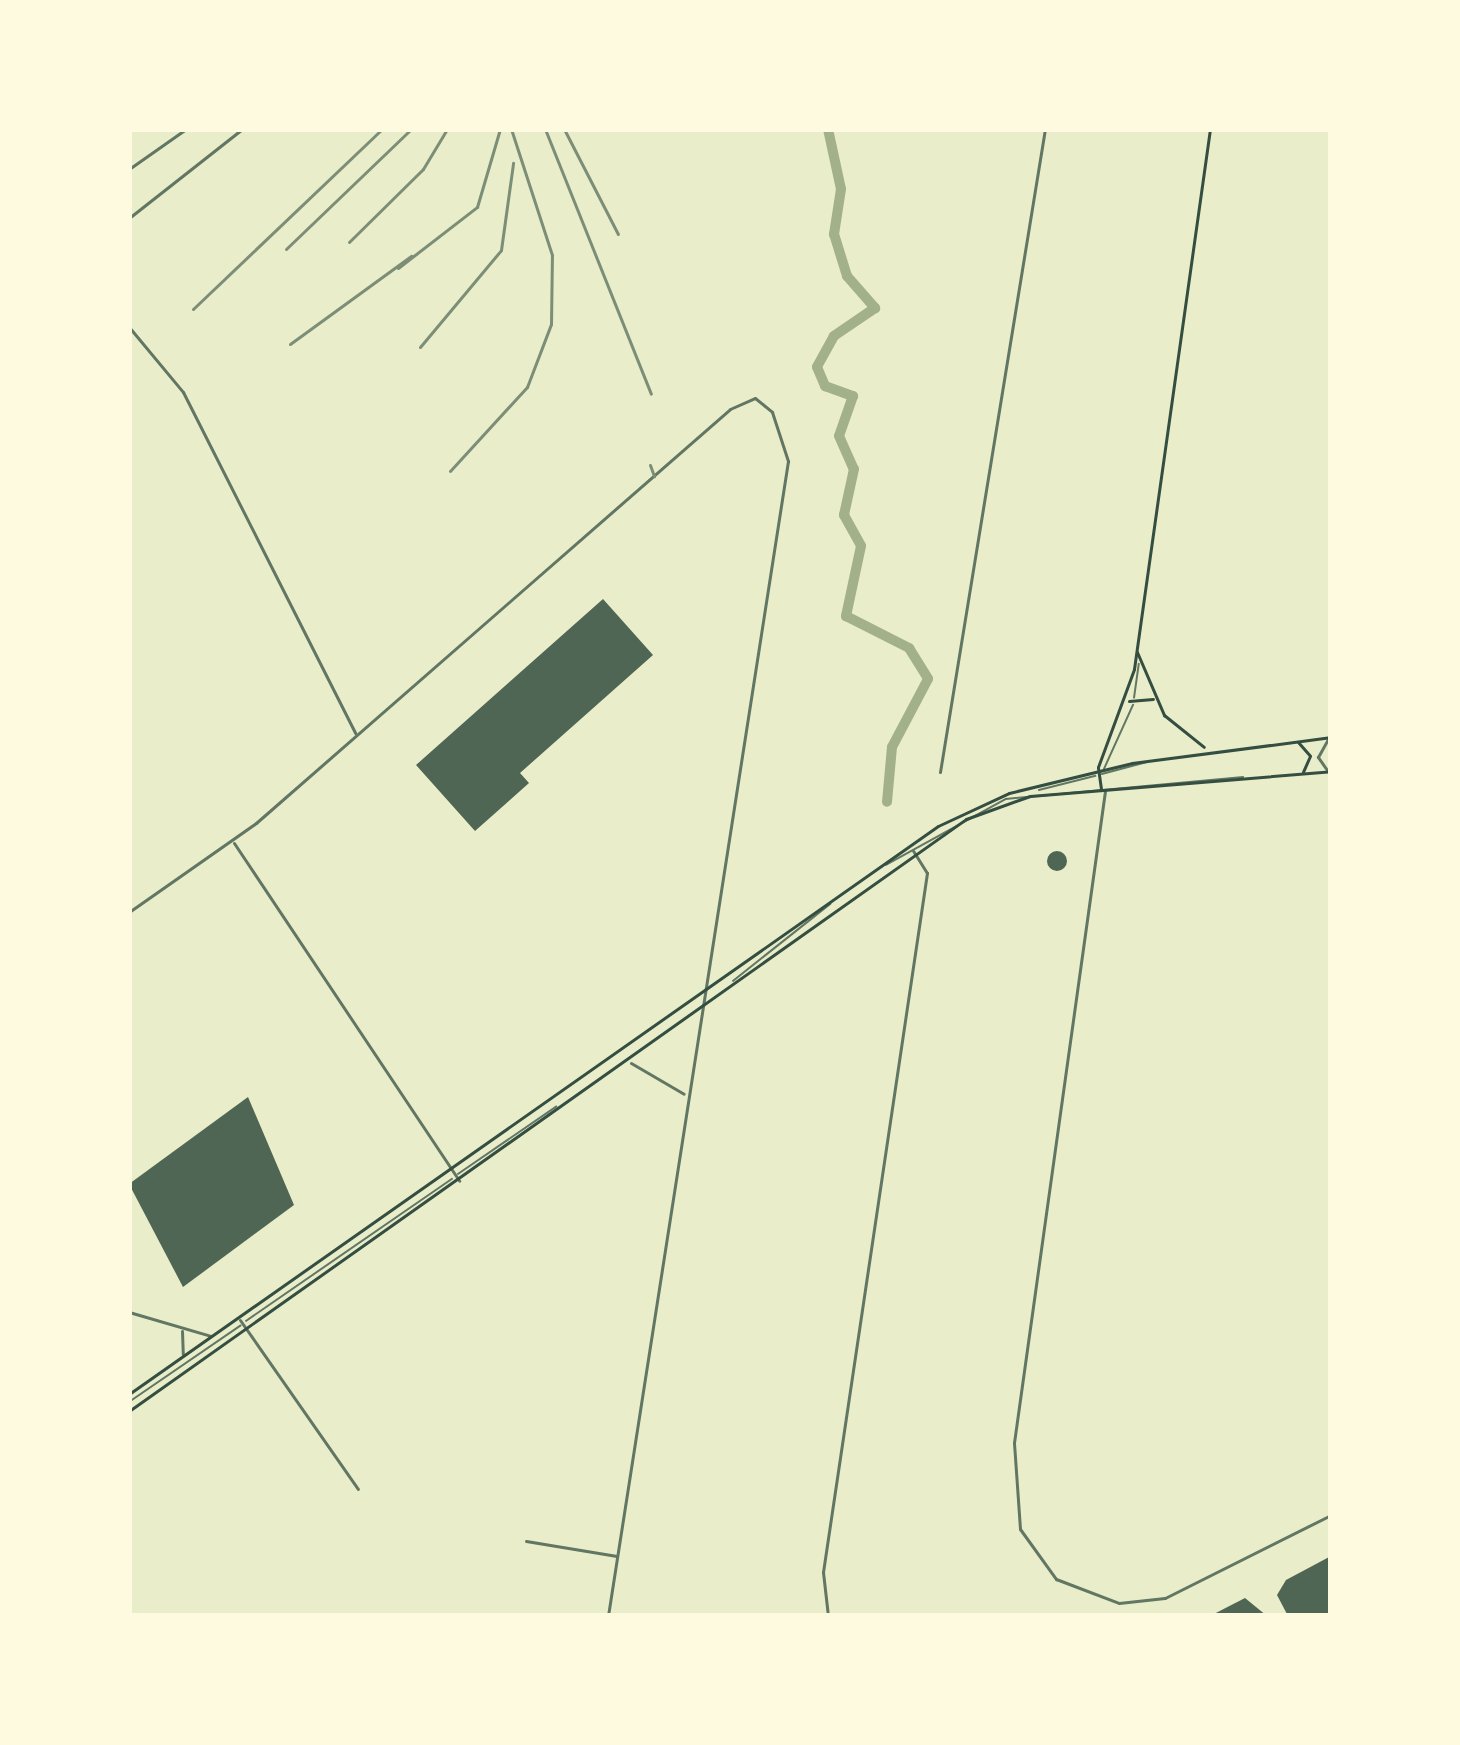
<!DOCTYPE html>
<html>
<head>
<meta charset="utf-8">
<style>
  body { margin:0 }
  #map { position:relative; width:1460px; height:1745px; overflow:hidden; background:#e9edc9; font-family:"Fira Sans",sans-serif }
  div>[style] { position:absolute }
  .river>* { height:10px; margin:-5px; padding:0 5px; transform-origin:5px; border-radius:5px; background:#a3b18a }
  .building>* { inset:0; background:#4f6655 }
  .round { border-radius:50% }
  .service>* { height:1.5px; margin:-0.75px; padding:0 0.75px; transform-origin:0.75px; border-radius:0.75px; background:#617663 }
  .minor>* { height:3px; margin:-1.5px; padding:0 1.5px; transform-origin:1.5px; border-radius:1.5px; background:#617663 }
  .tertiary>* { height:3px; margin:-1.5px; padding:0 1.5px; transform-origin:1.5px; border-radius:1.5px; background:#617663 }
  .secondary>* { height:3px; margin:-1.5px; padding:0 1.5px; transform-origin:1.5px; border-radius:1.5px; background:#344e41 }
  .rail>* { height:3px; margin:-1.5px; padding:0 1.5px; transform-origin:1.5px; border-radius:1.5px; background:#7c8e77 }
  span { translate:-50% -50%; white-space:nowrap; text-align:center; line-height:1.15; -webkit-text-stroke:9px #fefae0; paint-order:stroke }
  .frame { position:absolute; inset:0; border:132px solid #fefae0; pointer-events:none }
</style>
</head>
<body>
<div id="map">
  <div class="river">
    <i style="left:828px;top:129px;width:61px;rotate:77.8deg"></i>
    <i style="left:841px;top:189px;width:46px;rotate:98.8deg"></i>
    <i style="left:834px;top:234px;width:44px;rotate:72.8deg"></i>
    <i style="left:847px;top:276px;width:43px;rotate:48.8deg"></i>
    <i style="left:875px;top:308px;width:50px;rotate:145.7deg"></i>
    <i style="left:834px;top:336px;width:35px;rotate:119deg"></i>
    <i style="left:817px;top:367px;width:21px;rotate:67deg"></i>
    <i style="left:825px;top:386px;width:30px;rotate:20deg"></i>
    <i style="left:853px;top:396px;width:42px;rotate:109.3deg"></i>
    <i style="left:839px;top:436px;width:36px;rotate:66deg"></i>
    <i style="left:854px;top:469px;width:47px;rotate:102.3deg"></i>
    <i style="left:844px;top:515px;width:35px;rotate:61deg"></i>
    <i style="left:861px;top:546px;width:72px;rotate:102.1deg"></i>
    <i style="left:846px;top:616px;width:71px;rotate:26.9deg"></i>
    <i style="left:909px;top:648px;width:36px;rotate:58deg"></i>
    <i style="left:928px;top:679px;width:77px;rotate:117.9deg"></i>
    <i style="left:892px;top:747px;width:55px;rotate:95.2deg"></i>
  </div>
  <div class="building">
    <i style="clip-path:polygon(603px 599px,653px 655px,520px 773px,529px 783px,475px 831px,416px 765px)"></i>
    <i class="round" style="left:1047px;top:851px;width:20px;height:20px"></i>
    <i style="clip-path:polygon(248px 1097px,294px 1205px,183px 1287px,129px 1184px)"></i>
    <i style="clip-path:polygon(1331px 1556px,1331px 1616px,1288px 1616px,1277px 1595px,1286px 1580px)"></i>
    <i style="clip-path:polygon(1245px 1598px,1267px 1616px,1210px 1616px)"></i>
  </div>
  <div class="service">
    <i style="left:1134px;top:698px;width:34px;rotate:-82deg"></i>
    <i style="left:1104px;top:769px;width:70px;rotate:-65.6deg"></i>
    <i style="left:1102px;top:774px;width:47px;rotate:-14.9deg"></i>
    <i style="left:1039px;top:790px;width:58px;rotate:-14deg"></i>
    <i style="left:886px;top:865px;width:137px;rotate:-28.8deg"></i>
    <i style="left:1006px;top:799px;width:238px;rotate:-5.3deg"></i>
    <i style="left:733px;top:981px;width:124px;rotate:-38.4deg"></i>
    <i style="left:458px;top:1174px;width:119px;rotate:-34.4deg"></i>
    <i style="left:246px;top:1321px;width:250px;rotate:-34.6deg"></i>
    <i style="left:129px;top:1402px;width:135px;rotate:-34.4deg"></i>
  </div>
  <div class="minor">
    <i style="left:129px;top:327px;width:85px;rotate:50.3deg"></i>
    <i style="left:183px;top:392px;width:382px;rotate:63.2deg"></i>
    <i style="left:1327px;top:770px;width:16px;rotate:-125deg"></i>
    <i style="left:1318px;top:757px;width:21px;rotate:-61deg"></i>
    <i style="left:940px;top:772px;width:652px;rotate:-80.73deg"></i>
    <i style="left:234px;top:843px;width:406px;rotate:56.3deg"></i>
    <i style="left:129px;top:912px;width:155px;rotate:-35deg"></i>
    <i style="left:256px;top:823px;width:629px;rotate:-41.13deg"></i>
    <i style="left:730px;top:409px;width:27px;rotate:-24deg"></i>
    <i style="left:755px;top:398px;width:22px;rotate:39deg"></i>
    <i style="left:772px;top:412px;width:52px;rotate:71.9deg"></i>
    <i style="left:788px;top:461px;width:1169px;rotate:98.86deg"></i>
    <i style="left:631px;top:1063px;width:61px;rotate:30.3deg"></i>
    <i style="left:129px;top:1312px;width:85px;rotate:16.3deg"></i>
    <i style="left:240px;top:1320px;width:206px;rotate:55.1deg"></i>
    <i style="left:182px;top:1331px;width:23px;rotate:88deg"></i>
    <i style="left:526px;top:1541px;width:92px;rotate:9.4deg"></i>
    <i style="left:828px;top:1616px;width:44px;rotate:-96.5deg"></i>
    <i style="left:823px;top:1572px;width:707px;rotate:-81.54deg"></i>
    <i style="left:927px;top:873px;width:26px;rotate:-122deg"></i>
  </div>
  <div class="tertiary">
    <i style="left:129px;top:169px;width:70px;rotate:-35.1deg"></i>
    <i style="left:129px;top:218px;width:144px;rotate:-38.2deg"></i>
    <i style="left:1105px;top:791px;width:658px;rotate:97.95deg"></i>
    <i style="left:1014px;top:1443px;width:86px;rotate:86deg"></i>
    <i style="left:1020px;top:1529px;width:62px;rotate:54.2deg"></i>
    <i style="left:1056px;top:1579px;width:67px;rotate:20.9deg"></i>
    <i style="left:1119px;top:1603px;width:46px;rotate:-6.2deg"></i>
    <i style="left:1165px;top:1598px;width:186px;rotate:-26.6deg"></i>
  </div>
  <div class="secondary">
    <i style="left:1137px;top:652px;width:69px;rotate:66.8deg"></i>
    <i style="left:1164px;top:715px;width:51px;rotate:38.7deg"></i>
    <i style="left:1129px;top:701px;width:24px;rotate:-5deg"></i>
    <i style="left:1298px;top:742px;width:18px;rotate:49deg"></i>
    <i style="left:1310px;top:756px;width:17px;rotate:114deg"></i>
    <i style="left:1101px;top:789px;width:22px;rotate:-98deg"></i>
    <i style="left:1098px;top:767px;width:104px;rotate:-69.8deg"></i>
    <i style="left:1134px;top:669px;width:545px;rotate:-81.99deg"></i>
    <i style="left:129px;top:1394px;width:988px;rotate:-35.07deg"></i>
    <i style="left:938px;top:826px;width:78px;rotate:-24.9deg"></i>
    <i style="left:1009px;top:793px;width:127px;rotate:-13.7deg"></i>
    <i style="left:1132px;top:763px;width:201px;rotate:-7.4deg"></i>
    <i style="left:129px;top:1411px;width:1025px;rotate:-35.27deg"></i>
    <i style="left:966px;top:819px;width:68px;rotate:-19.8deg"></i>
    <i style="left:1030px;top:796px;width:302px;rotate:-4.7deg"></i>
  </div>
  <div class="rail">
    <i style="left:545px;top:129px;width:285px;rotate:68.2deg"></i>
    <i style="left:564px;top:129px;width:118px;rotate:62.8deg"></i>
    <i style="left:349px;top:242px;width:104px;rotate:-44.6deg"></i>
    <i style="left:423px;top:169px;width:47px;rotate:-59deg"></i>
    <i style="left:286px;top:249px;width:173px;rotate:-43.8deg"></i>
    <i style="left:398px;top:268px;width:100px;rotate:-37.7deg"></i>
    <i style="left:477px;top:207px;width:81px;rotate:-73.6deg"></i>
    <i style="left:193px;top:309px;width:261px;rotate:-43.6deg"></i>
    <i style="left:290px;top:344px;width:150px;rotate:-36deg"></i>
    <i style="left:420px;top:347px;width:126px;rotate:-50.1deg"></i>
    <i style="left:501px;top:250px;width:88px;rotate:-82.1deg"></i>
    <i style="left:650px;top:465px;width:12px;rotate:70deg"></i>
    <i style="left:450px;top:471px;width:114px;rotate:-47.5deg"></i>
    <i style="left:527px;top:387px;width:67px;rotate:-69.1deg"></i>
    <i style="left:551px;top:324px;width:69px;rotate:-89.2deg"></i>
    <i style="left:552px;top:255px;width:133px;rotate:-108deg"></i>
  </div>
  <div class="frame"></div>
</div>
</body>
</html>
